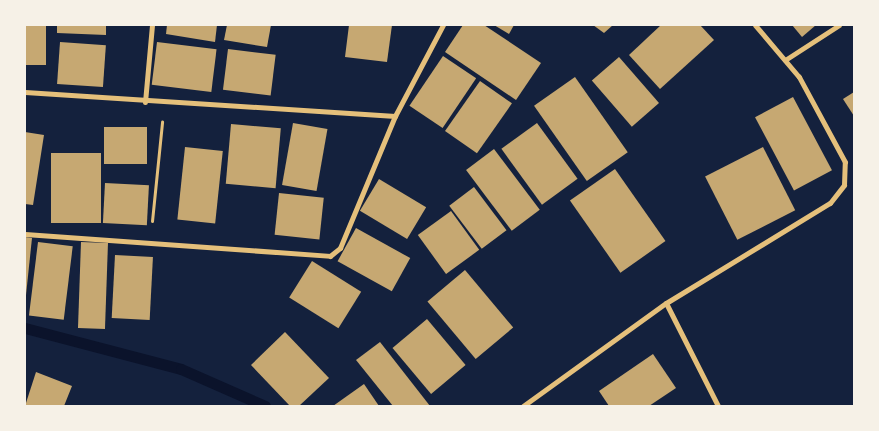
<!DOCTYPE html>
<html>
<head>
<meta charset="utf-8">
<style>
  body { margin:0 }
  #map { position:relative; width:879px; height:431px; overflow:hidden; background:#14213d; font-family:"Fira Sans",sans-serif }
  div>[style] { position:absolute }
  .stream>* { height:11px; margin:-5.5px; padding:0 5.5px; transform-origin:5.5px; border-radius:5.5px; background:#0b132b }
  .building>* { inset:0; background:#c6a872; transform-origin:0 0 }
  .path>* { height:3px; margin:-1.5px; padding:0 1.5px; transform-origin:1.5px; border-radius:1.5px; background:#e5c07b }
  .minor>* { height:5px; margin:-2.5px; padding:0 2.5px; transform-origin:2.5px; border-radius:2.5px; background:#e5c07b }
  span { translate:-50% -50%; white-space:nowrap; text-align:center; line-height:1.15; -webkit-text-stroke:5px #f6f1e7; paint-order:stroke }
  .frame { position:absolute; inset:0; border:26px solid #f6f1e7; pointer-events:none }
</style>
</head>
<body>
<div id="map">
  <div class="stream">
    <i style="left:25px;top:328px;width:161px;rotate:14.7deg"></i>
    <i style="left:181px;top:369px;width:92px;rotate:23.8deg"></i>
  </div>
  <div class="building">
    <i style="left:25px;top:25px;width:21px;height:40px"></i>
    <i style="clip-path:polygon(57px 25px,106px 25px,106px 35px,57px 33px)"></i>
    <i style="clip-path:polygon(167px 25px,217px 25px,215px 42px,166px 34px)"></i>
    <i style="clip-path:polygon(227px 25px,271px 25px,267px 47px,224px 40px)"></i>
    <i style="clip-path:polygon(349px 25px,392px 25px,387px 62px,345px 57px)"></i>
    <i style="clip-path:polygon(463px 25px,484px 25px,541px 63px,516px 100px,445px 52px)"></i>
    <i style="clip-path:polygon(494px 25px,514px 25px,509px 34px)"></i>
    <i style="clip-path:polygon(593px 25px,613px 25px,604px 33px)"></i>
    <i style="clip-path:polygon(661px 25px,700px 25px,714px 40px,660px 89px,629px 55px)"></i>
    <i style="clip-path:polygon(792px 25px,816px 25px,802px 37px)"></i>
    <i style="left:60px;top:42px;width:46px;height:42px;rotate:4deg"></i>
    <i style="left:157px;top:42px;width:60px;height:43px;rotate:7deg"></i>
    <i style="left:228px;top:49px;width:48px;height:41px;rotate:7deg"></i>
    <i style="left:443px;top:56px;width:40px;height:60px;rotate:34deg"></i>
    <i style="left:619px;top:57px;width:61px;height:36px;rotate:49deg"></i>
    <i style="left:575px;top:77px;width:92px;height:50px;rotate:55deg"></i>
    <i style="left:480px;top:81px;width:39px;height:61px;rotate:35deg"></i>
    <i style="clip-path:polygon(854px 92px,854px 116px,843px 99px)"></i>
    <i style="left:793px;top:97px;width:83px;height:43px;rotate:62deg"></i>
    <i style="left:293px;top:123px;width:35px;height:63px;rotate:10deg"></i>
    <i style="left:537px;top:123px;width:69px;height:44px;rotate:54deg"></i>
    <i style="left:231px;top:124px;width:50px;height:60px;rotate:5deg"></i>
    <i style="left:104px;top:127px;width:43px;height:37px"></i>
    <i style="clip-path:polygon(25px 132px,44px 135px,33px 205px,25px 204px)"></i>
    <i style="left:185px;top:147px;width:38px;height:73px;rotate:6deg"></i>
    <i style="left:763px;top:147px;width:71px;height:65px;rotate:63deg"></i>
    <i style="left:494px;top:149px;width:76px;height:35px;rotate:53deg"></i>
    <i style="left:51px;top:153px;width:50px;height:70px"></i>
    <i style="left:615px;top:169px;width:88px;height:55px;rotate:55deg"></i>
    <i style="left:379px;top:179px;width:55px;height:37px;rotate:31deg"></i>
    <i style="left:105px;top:183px;width:44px;height:40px;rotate:3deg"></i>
    <i style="left:474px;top:187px;width:54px;height:31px;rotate:53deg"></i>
    <i style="left:279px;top:193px;width:45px;height:42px;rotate:6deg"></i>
    <i style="left:451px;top:211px;width:48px;height:41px;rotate:54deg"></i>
    <i style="left:356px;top:228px;width:62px;height:38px;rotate:29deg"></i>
    <i style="clip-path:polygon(25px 237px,32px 238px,26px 295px,25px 295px)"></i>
    <i style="left:38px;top:242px;width:35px;height:74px;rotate:7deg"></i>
    <i style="left:81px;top:242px;width:27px;height:86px;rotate:2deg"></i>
    <i style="left:115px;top:255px;width:38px;height:63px;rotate:3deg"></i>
    <i style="left:312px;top:261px;width:58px;height:43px;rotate:32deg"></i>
    <i style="left:465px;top:270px;width:75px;height:49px;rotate:50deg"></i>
    <i style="left:427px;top:319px;width:60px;height:45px;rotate:50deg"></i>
    <i style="clip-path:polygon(285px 332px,329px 378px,299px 406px,290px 406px,251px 365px)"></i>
    <i style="clip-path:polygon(380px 342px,430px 406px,393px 406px,356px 360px)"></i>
    <i style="clip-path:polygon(653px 354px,676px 388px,649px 406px,609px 406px,599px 391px)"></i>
    <i style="clip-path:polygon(36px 372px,72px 386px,64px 406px,25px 406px)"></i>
    <i style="clip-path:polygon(364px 384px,379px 406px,333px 406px)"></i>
  </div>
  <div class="path">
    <i style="left:152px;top:221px;width:100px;rotate:-84.2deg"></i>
  </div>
  <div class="minor">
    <i style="left:785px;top:60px;width:64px;rotate:-32.9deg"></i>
    <i style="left:25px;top:92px;width:371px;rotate:3.7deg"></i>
    <i style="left:145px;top:102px;width:77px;rotate:-84.8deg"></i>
    <i style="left:25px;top:234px;width:306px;rotate:4.1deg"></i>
    <i style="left:330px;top:256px;width:13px;rotate:-39deg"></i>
    <i style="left:340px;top:248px;width:143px;rotate:-67.4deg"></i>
    <i style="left:395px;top:116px;width:103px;rotate:-62.2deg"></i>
    <i style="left:666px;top:303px;width:115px;rotate:63.2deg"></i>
    <i style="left:523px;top:406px;width:176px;rotate:-35.8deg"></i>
    <i style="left:666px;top:303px;width:192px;rotate:-31.4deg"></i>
    <i style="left:830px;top:203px;width:23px;rotate:-52deg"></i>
    <i style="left:844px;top:185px;width:23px;rotate:-88deg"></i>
    <i style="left:845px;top:162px;width:97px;rotate:-118.4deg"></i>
    <i style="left:799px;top:77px;width:68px;rotate:-130.2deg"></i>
  </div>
  <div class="frame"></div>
</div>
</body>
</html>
